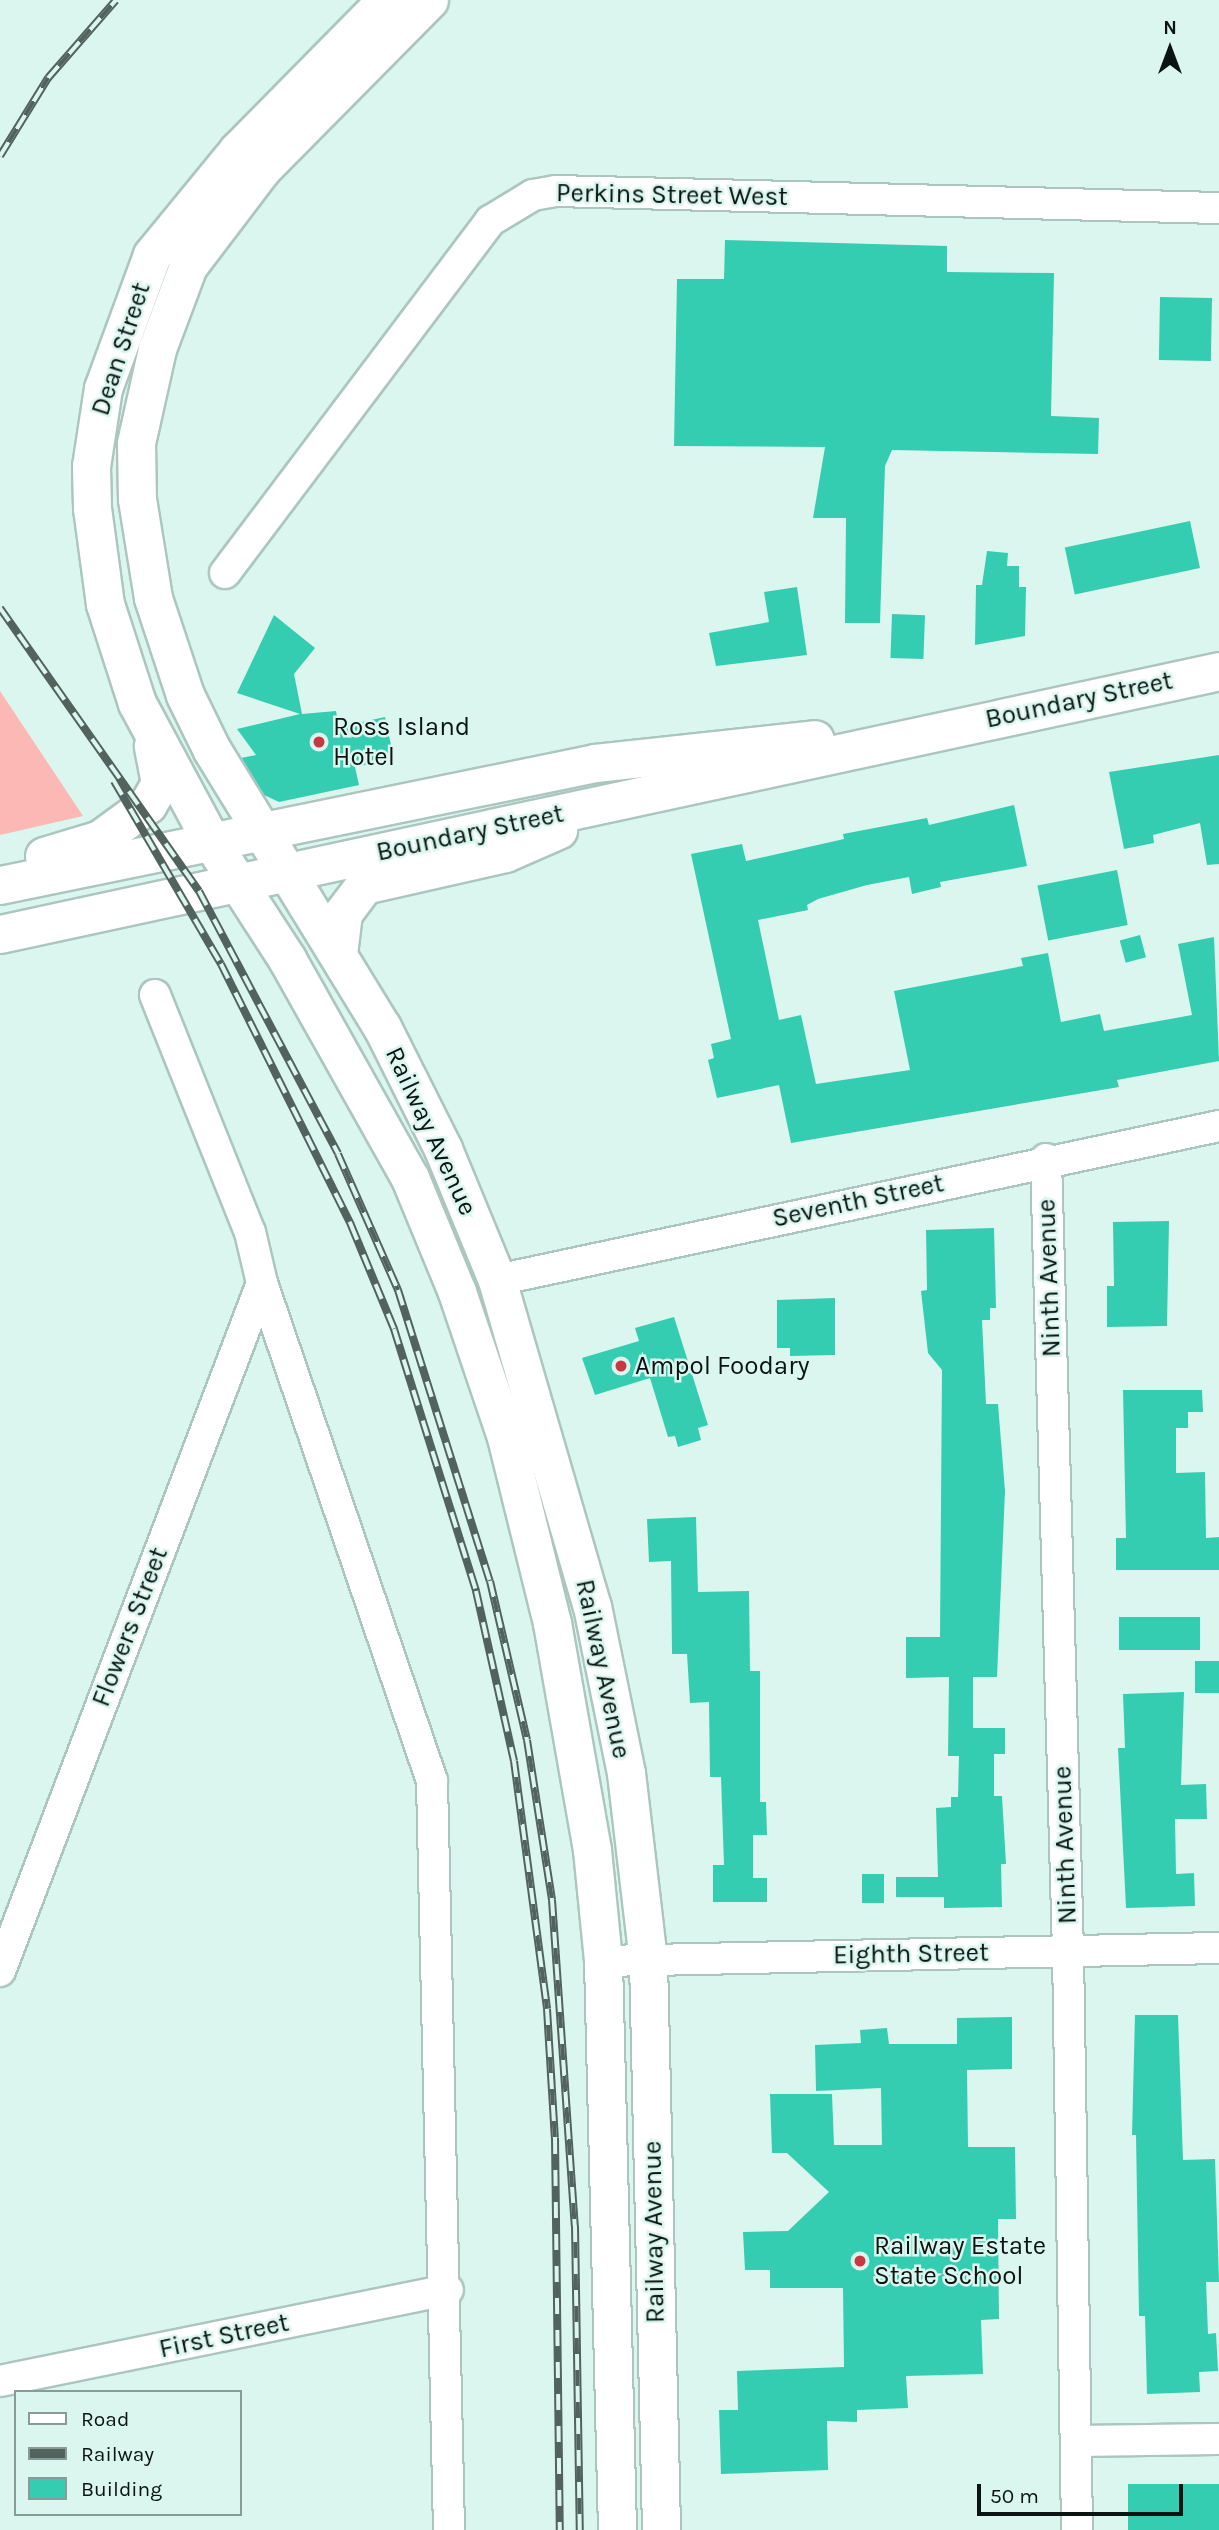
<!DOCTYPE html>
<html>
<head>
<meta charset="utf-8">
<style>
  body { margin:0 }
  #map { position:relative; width:1219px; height:2530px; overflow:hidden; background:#dbf6ee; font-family:Karla,sans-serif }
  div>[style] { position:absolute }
  .green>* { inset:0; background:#fbb8b5 }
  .building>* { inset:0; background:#34cdb1; transform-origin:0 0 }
  .roads { filter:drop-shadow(2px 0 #acc6bf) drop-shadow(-2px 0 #acc6bf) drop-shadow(0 2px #acc6bf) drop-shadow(0 -2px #acc6bf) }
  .minor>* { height:30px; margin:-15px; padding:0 15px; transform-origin:15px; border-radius:15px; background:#fff }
  .major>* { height:37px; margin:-18.5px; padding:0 18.5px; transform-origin:18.5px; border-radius:18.5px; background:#fff }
  .rail>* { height:8px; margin-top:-4px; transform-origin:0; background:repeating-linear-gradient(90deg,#dbf6ee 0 16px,#52625d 0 32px); box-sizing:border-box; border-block:2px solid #52625d }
  .dots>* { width:19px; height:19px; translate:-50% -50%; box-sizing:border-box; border:4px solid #dbf6ee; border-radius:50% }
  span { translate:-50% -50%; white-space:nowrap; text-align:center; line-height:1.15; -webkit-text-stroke:5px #dbf6ee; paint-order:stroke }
  .street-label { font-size:26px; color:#0a1411 }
  .poi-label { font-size:26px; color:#0a1411 }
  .left { translate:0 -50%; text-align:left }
  .legend { position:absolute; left:14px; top:2390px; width:228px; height:126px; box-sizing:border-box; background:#dbf6ee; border:2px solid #879c96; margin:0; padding:9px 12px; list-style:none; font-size:21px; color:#0a1411 }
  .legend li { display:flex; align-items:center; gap:14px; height:35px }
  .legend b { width:35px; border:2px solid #879c96 }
  .north { position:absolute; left:1135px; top:14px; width:70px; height:70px; -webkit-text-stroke:5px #dbf6ee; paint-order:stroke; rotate:0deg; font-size:19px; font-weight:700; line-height:28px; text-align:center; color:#0a1411 }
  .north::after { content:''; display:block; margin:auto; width:24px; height:32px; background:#0a1411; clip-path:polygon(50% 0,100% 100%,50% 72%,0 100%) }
  .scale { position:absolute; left:977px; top:2484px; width:206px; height:32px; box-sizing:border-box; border:4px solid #0a1411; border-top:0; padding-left:9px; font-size:21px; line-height:24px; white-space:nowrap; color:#0a1411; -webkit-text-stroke:5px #dbf6ee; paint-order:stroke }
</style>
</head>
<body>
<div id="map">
  <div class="green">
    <i style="clip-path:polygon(0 691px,83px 816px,0 835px)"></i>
  </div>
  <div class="building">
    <i style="clip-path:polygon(725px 240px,947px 246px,947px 272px,1054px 273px,1051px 416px,1099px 418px,1098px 454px,892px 450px,885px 466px,880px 623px,845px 623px,846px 518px,813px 518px,825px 447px,674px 446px,677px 279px,724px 279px)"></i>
    <i style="left:1160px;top:297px;width:52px;height:63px;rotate:1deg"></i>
    <i style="left:1190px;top:521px;width:48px;height:128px;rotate:78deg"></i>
    <i style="clip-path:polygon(987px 551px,1008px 553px,1007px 566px,1019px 566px,1019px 587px,1026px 587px,1025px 636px,975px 645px,976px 585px,982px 585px)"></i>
    <i style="clip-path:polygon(797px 587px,807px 655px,716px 666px,709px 633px,769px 622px,764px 592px)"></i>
    <i style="left:892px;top:614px;width:33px;height:44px;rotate:2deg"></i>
    <i style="clip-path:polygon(274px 615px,315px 648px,294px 674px,302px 714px,336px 711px,339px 727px,385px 717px,394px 759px,355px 767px,359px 785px,279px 802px,264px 795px,241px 758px,256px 755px,237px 729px,300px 714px,237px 693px)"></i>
    <i style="clip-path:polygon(1219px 755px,1219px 864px,1207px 865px,1200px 823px,1153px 835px,1154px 843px,1124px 849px,1109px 772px)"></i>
    <i style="clip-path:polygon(1014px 805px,1027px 866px,940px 882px,941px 887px,912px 894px,909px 877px,867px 885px,818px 899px,807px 905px,808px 910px,758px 920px,779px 1020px,801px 1015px,816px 1084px,910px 1070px,894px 991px,1023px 966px,1021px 958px,1048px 953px,1061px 1022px,1100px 1014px,1104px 1031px,1192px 1015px,1178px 944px,1214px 937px,1219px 1061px,1117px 1080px,1119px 1087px,791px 1143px,779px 1085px,717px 1098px,708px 1060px,714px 1058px,711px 1044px,731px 1039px,691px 854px,742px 844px,746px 861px,844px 839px,843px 834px,927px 818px,929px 825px)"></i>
    <i style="left:1117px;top:870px;width:56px;height:81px;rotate:79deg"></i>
    <i style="left:1140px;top:935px;width:23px;height:21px;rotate:75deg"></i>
    <i style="clip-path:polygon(1169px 1221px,1167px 1326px,1107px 1327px,1107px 1286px,1114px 1286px,1113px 1222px)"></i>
    <i style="clip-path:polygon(994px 1228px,996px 1308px,990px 1308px,990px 1320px,982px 1320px,986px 1404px,998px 1404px,1005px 1491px,997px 1677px,973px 1677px,973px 1728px,1005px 1728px,1005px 1754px,994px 1754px,994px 1796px,1002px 1796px,1006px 1864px,1001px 1864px,1002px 1907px,944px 1908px,944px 1897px,896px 1897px,896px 1877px,938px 1877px,936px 1808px,951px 1807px,951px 1797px,958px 1797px,959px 1756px,948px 1756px,949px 1677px,906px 1678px,906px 1637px,940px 1637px,942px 1370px,928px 1353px,921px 1291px,927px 1290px,926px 1230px)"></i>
    <i style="clip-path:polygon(835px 1298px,835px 1355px,790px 1356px,790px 1348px,777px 1348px,777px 1300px)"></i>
    <i style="clip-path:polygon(674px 1317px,708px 1425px,698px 1428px,701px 1440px,678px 1447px,675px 1436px,668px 1437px,650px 1378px,595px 1395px,582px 1358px,639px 1341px,635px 1328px)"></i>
    <i style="clip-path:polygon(1123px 1390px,1202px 1390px,1203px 1412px,1188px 1412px,1188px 1428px,1176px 1428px,1176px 1473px,1205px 1472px,1206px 1538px,1219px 1537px,1219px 1570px,1116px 1570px,1116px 1538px,1126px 1538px)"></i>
    <i style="clip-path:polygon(696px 1517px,698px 1592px,749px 1591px,750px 1671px,760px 1671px,760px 1802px,766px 1802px,767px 1835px,753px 1835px,753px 1878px,767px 1878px,767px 1902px,713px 1902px,713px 1865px,724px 1865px,721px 1777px,710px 1777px,709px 1702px,690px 1703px,687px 1654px,672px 1654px,671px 1561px,649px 1562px,647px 1519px)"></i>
    <i style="left:1119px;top:1617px;width:81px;height:33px"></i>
    <i style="left:1195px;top:1661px;width:24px;height:32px"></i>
    <i style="clip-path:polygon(1184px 1692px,1181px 1785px,1206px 1784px,1207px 1819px,1175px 1819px,1176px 1874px,1194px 1873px,1195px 1906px,1126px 1908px,1118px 1748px,1125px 1748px,1123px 1694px)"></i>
    <i style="left:862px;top:1874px;width:22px;height:29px"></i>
    <i style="clip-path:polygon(1135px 2015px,1178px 2015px,1183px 2160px,1215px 2159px,1219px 2282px,1206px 2282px,1208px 2334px,1216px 2333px,1218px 2371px,1199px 2372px,1200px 2392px,1147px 2394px,1145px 2316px,1139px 2316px,1136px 2135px,1132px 2135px)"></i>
    <i style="clip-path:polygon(1012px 2017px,1012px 2069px,967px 2070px,968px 2147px,1015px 2147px,1016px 2219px,998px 2219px,999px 2319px,981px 2320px,983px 2374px,906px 2376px,908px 2408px,857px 2410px,857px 2422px,827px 2421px,828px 2470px,721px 2474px,719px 2410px,738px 2410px,737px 2371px,844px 2367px,843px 2288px,770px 2288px,770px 2270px,745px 2270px,743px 2232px,788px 2231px,829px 2192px,787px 2153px,772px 2153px,770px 2094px,832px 2094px,834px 2145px,882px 2145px,881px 2088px,816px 2091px,815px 2045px,861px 2043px,860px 2030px,887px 2028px,889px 2044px,957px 2044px,957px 2018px)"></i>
    <i style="left:1219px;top:2484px;width:46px;height:91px;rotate:90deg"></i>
  </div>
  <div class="roads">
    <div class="minor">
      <i style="left:225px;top:573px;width:441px;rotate:-53deg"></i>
      <i style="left:490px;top:221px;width:50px;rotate:-31.2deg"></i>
      <i style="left:533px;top:195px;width:23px;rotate:-10deg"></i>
      <i style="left:556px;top:191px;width:663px;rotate:1.47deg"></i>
      <i style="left:155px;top:995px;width:255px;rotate:68.2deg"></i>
      <i style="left:250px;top:1232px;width:52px;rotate:76.8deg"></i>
      <i style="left:262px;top:1283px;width:526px;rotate:71.15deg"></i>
      <i style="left:432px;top:1781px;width:749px;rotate:88.7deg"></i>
      <i style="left:1046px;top:1159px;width:791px;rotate:88.41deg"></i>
      <i style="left:1068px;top:1950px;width:580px;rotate:89.11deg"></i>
      <i style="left:497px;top:1280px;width:738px;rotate:-12.04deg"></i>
      <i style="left:603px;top:1961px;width:616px;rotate:-1.21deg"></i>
      <i style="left:0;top:1971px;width:736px;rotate:-69.15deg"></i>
      <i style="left:0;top:2381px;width:457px;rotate:-11.5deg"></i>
      <i style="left:1076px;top:2441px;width:143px;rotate:-0.8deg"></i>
    </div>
    <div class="major">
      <i style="left:386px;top:0;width:211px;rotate:134.6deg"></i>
      <i style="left:238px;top:150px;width:136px;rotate:129.3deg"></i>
      <i style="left:152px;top:255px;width:142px;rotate:110.2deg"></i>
      <i style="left:103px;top:388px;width:79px;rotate:98.7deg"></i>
      <i style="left:91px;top:466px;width:42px;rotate:88.6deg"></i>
      <i style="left:92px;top:508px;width:97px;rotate:82.3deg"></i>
      <i style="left:105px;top:604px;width:104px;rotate:72.1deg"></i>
      <i style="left:137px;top:703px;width:159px;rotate:61.8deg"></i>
      <i style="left:212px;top:843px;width:138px;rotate:57.1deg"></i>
      <i style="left:287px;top:959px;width:251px;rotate:60.7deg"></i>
      <i style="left:410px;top:1178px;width:123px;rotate:67.6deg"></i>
      <i style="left:457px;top:1292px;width:153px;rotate:71.3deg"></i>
      <i style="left:506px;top:1437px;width:192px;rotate:76.1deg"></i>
      <i style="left:552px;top:1623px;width:230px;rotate:80deg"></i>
      <i style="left:592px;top:1850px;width:112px;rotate:84.3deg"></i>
      <i style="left:603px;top:1961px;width:569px;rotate:88.59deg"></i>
      <i style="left:429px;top:0;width:239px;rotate:134.7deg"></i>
      <i style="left:261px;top:170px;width:121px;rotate:127.2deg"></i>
      <i style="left:188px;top:266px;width:89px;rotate:110.5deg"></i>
      <i style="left:157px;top:349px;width:96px;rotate:102.6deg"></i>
      <i style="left:136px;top:443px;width:56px;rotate:89deg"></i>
      <i style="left:137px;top:499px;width:100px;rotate:80.8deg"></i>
      <i style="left:153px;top:598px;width:102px;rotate:71.7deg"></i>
      <i style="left:185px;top:695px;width:61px;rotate:63.9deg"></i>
      <i style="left:212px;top:750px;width:325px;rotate:58.5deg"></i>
      <i style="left:382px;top:1027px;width:136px;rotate:63.4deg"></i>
      <i style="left:443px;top:1149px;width:142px;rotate:67.6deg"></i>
      <i style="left:497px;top:1280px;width:340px;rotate:73.8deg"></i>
      <i style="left:592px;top:1606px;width:170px;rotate:78.5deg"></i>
      <i style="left:626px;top:1773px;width:188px;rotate:83.3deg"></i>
      <i style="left:648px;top:1960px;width:570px;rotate:88.69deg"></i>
      <i style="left:44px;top:856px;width:59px;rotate:-16.9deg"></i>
      <i style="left:100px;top:839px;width:59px;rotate:-36.1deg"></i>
      <i style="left:148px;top:804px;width:24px;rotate:-60deg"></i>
      <i style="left:160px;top:783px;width:38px;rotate:-101deg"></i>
      <i style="left:0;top:885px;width:607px;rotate:-11.59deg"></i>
      <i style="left:595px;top:763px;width:221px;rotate:-6.2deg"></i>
      <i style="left:0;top:934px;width:1247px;rotate:-12.17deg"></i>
      <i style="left:338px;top:954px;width:41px;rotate:-83deg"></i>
      <i style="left:343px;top:913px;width:35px;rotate:-53deg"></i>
      <i style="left:364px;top:885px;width:145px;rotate:-12.8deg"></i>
      <i style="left:505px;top:853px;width:58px;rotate:-23.5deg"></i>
    </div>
  </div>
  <div class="rail">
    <i style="left:0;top:156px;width:92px;rotate:-58.4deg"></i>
    <i style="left:48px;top:78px;width:103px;rotate:-48.9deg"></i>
    <i style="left:0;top:608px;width:346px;rotate:54.9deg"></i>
    <i style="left:199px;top:891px;width:297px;rotate:62.1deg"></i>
    <i style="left:338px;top:1154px;width:149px;rotate:66.2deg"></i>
    <i style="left:398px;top:1290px;width:305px;rotate:72.5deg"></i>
    <i style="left:490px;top:1581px;width:163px;rotate:76.9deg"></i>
    <i style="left:527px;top:1740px;width:162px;rotate:81.1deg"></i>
    <i style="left:552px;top:1900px;width:327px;rotate:86deg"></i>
    <i style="left:575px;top:2226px;width:304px;rotate:89.1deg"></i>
    <i style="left:114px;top:781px;width:212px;rotate:59.7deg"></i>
    <i style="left:221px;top:964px;width:292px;rotate:63.5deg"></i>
    <i style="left:351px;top:1225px;width:113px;rotate:67.5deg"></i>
    <i style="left:394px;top:1329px;width:275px;rotate:72.6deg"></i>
    <i style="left:476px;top:1591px;width:174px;rotate:77.4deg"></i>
    <i style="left:514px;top:1761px;width:250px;rotate:82.4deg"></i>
    <i style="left:547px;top:2009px;width:129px;rotate:86.5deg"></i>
    <i style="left:555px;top:2138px;width:392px;rotate:89.3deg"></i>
  </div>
  <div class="dots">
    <i style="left:319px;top:742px;background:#c83842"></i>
    <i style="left:621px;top:1366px;background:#c83842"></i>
    <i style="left:860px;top:2261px;background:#c83842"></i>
  </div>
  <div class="street-label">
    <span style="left:672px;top:195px;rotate:1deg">Perkins Street West</span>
    <span style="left:121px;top:349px;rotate:-72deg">Dean Street</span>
    <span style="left:1079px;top:700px;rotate:-12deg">Boundary Street</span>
    <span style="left:470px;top:833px;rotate:-12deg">Boundary Street</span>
    <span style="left:431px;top:1131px;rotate:65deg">Railway Avenue</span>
    <span style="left:858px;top:1201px;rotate:-12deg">Seventh Street</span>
    <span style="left:1049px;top:1278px;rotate:-92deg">Ninth Avenue</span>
    <span style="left:130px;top:1627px;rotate:-69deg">Flowers Street</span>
    <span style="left:603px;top:1669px;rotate:78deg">Railway Avenue</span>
    <span style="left:1065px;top:1845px;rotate:-92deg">Ninth Avenue</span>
    <span style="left:911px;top:1954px;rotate:-1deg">Eighth Street</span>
    <span style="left:654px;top:2232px;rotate:-91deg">Railway Avenue</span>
    <span style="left:224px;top:2336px;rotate:-12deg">First Street</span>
  </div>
  <div class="poi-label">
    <span class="left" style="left:333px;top:742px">Ross Island<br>Hotel</span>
    <span class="left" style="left:635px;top:1366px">Ampol Foodary</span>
    <span class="left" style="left:874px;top:2261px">Railway Estate<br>State School</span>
  </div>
  <ul class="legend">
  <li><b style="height:9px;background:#fff"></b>Road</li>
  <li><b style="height:9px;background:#52625d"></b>Railway</li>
  <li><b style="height:19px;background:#34cdb1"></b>Building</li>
  </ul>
  <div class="north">N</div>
  <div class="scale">50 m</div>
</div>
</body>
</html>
